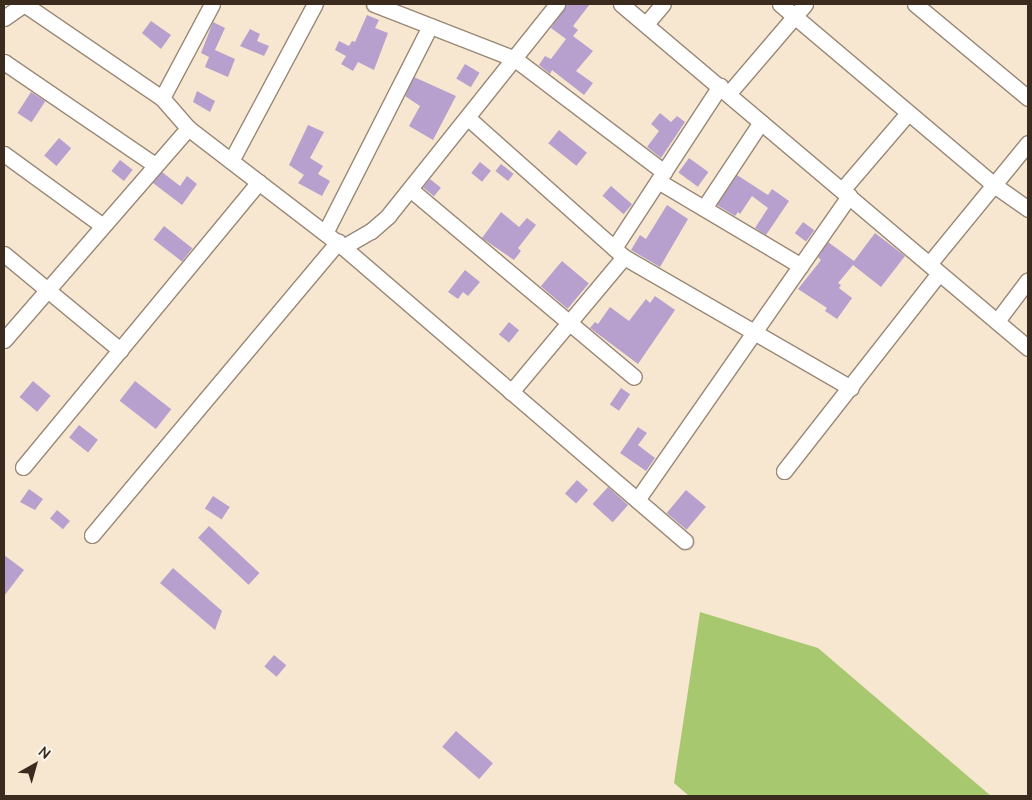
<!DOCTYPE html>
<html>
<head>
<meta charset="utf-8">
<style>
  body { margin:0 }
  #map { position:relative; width:1032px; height:800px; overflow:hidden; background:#f7e7d0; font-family:"Architects Daughter",sans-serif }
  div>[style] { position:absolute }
  .green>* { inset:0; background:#a8c870 }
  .building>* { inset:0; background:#b7a0cd; transform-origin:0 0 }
  .roads { filter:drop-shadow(1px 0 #987) drop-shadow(-1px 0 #987) drop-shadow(0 1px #987) drop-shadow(0 -1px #987) }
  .minor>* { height:15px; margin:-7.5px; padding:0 7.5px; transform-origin:7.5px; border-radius:7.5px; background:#fff }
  span { translate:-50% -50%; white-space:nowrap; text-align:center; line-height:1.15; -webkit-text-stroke:4px #fbf7ec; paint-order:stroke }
  .frame { position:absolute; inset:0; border:5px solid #3b2a1e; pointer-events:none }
  .north { position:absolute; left:10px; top:740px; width:50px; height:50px; -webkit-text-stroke:4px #fbf7ec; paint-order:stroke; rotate:38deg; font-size:14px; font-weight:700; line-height:20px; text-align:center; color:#3b2a1e }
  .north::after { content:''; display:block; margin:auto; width:18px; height:22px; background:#3b2a1e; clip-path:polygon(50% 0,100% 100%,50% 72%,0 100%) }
</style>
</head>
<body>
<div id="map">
  <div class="green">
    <i style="clip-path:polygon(700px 612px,818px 648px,991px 796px,689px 796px,674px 783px)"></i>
  </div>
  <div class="building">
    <i style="clip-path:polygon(566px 4px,590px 4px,573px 26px,578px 30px,573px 36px,593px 51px,576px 71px,593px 83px,584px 95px,552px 70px,550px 74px,539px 65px,545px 56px,551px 59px,566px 39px,551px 28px)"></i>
    <i style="clip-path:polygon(367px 15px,379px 20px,375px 28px,388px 33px,374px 70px,358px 62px,353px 71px,341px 64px,346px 56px,335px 50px,339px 41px,349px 46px,352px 41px,355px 42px)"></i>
    <i style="clip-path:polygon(151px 21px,171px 35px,161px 49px,142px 33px)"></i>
    <i style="clip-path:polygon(213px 22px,225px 28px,215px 50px,235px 59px,228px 77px,205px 67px,209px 57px,201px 53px)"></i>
    <i style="clip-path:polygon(250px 29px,260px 34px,257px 41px,269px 46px,264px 56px,240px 46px)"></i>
    <i style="left:465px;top:64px;width:17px;height:17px;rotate:31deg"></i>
    <i style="clip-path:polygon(414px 77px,456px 96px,433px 140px,409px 126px,420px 106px,405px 96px)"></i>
    <i style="clip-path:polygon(197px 91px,215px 101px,210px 112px,193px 102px)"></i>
    <i style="left:31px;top:92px;width:17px;height:25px;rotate:33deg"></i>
    <i style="clip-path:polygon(660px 113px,671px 122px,677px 116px,685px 122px,661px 158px,647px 147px,659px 131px,651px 124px)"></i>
    <i style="clip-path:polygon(308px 125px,324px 132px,310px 158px,323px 166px,318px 174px,330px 181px,322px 196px,298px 183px,304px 175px,289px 165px)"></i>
    <i style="left:559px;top:130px;width:36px;height:17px;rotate:39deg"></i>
    <i style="left:59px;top:138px;width:16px;height:23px;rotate:40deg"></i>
    <i style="left:689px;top:158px;width:24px;height:18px;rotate:36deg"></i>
    <i style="left:120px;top:160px;width:16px;height:14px;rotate:38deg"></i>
    <i style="left:480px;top:162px;width:14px;height:14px;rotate:39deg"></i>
    <i style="left:501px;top:164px;width:16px;height:9px;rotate:38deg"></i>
    <i style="clip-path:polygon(162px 172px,180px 186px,187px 176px,197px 184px,182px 205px,153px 183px)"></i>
    <i style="clip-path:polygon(737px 175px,768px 195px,772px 189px,789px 201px,766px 235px,755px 228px,768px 208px,752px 196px,740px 214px,738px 212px,735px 216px,717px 205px)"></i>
    <i style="left:430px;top:179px;width:14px;height:11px;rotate:39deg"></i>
    <i style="left:611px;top:186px;width:28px;height:13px;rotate:41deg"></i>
    <i style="clip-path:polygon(667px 205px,688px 219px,660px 267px,631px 250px,640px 235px,646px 239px)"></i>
    <i style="clip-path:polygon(501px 212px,519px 227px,527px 218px,536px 225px,518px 248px,521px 251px,514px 260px,482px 238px)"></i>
    <i style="left:803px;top:222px;width:14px;height:14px;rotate:36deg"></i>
    <i style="left:164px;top:226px;width:36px;height:17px;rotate:38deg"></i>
    <i style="clip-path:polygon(875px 233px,905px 256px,881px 287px,853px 265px,838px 283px,841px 285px,839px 288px,852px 298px,837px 319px,825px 311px,827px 308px,798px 289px,821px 260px,818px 257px,828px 242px,854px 261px)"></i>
    <i style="left:562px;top:261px;width:35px;height:33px;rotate:40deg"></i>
    <i style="clip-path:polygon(465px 270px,480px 282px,468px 296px,463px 292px,458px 299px,448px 292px)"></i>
    <i style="clip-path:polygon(655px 296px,675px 310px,638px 364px,590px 328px,595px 322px,598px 324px,610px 307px,629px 321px,646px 299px,650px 303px)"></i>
    <i style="left:509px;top:322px;width:13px;height:16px;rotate:39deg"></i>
    <i style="left:33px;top:381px;width:23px;height:21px;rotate:40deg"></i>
    <i style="left:135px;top:381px;width:46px;height:25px;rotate:38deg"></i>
    <i style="left:621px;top:388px;width:11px;height:20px;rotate:34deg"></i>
    <i style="left:79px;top:425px;width:24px;height:16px;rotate:38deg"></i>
    <i style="clip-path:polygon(638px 427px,647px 433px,638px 445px,655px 458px,646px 471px,620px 453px)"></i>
    <i style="left:577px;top:480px;width:15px;height:18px;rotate:42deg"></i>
    <i style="left:608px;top:487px;width:27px;height:23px;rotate:42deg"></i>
    <i style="clip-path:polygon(29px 489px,43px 499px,35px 510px,20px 502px)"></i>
    <i style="left:686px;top:490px;width:26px;height:30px;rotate:40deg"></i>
    <i style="left:213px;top:496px;width:20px;height:15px;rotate:33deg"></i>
    <i style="left:57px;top:510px;width:17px;height:11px;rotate:40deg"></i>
    <i style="left:209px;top:526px;width:69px;height:16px;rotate:43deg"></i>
    <i style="clip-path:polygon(4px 555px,24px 570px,4px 596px)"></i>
    <i style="clip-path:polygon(173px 568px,222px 611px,215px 630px,160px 583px)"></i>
    <i style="left:274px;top:655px;width:16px;height:15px;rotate:40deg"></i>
    <i style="left:456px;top:731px;width:49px;height:21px;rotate:41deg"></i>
  </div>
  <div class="roads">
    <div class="minor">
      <i style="left:24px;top:4px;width:167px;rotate:34.3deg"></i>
      <i style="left:162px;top:98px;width:40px;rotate:49deg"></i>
      <i style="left:188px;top:128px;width:195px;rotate:37.5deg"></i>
      <i style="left:343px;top:247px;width:451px;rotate:40.7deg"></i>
      <i style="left:374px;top:4px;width:151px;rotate:21.3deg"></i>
      <i style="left:515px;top:59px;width:187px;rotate:37.2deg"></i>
      <i style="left:621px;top:4px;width:533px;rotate:40.2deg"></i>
      <i style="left:780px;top:4px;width:280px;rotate:40.2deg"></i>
      <i style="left:994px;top:185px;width:42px;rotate:35.2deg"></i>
      <i style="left:915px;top:4px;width:147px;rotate:39.8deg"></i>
      <i style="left:4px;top:18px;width:24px;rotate:-35deg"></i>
      <i style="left:646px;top:24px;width:26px;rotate:-50deg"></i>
      <i style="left:4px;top:62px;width:183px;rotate:34.3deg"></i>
      <i style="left:729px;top:93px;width:117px;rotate:-49.5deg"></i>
      <i style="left:162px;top:98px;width:106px;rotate:-62deg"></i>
      <i style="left:468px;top:118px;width:209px;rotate:41.7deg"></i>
      <i style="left:624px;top:257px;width:262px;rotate:30deg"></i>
      <i style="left:4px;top:154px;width:122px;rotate:36deg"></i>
      <i style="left:231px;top:161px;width:178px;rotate:-61.9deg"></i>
      <i style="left:658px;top:181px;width:166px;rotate:30.7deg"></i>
      <i style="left:410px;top:189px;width:292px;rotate:40deg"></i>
      <i style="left:842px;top:190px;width:101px;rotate:-49.4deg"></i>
      <i style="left:704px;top:208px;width:103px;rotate:-56.5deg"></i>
      <i style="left:325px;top:233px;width:232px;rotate:-63.1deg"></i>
      <i style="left:343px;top:247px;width:32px;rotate:-30deg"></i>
      <i style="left:371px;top:231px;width:23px;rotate:-41deg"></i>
      <i style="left:388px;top:216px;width:271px;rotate:-51.4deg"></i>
      <i style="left:614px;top:248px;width:194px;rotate:-56.8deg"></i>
      <i style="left:4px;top:254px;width:151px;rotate:39.6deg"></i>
      <i style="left:929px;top:264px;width:156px;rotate:-50.7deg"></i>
      <i style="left:997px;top:321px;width:51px;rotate:-52.9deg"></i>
      <i style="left:4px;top:340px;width:281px;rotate:-49deg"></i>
      <i style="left:511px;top:392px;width:176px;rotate:-50.1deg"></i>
      <i style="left:23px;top:467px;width:370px;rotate:-50.4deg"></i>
      <i style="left:784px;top:471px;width:251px;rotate:-51.9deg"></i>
      <i style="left:637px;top:500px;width:371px;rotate:-55.1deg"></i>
      <i style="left:92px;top:535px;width:383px;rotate:-50deg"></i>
    </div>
  </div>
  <div class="frame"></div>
  <div class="north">N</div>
</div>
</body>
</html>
